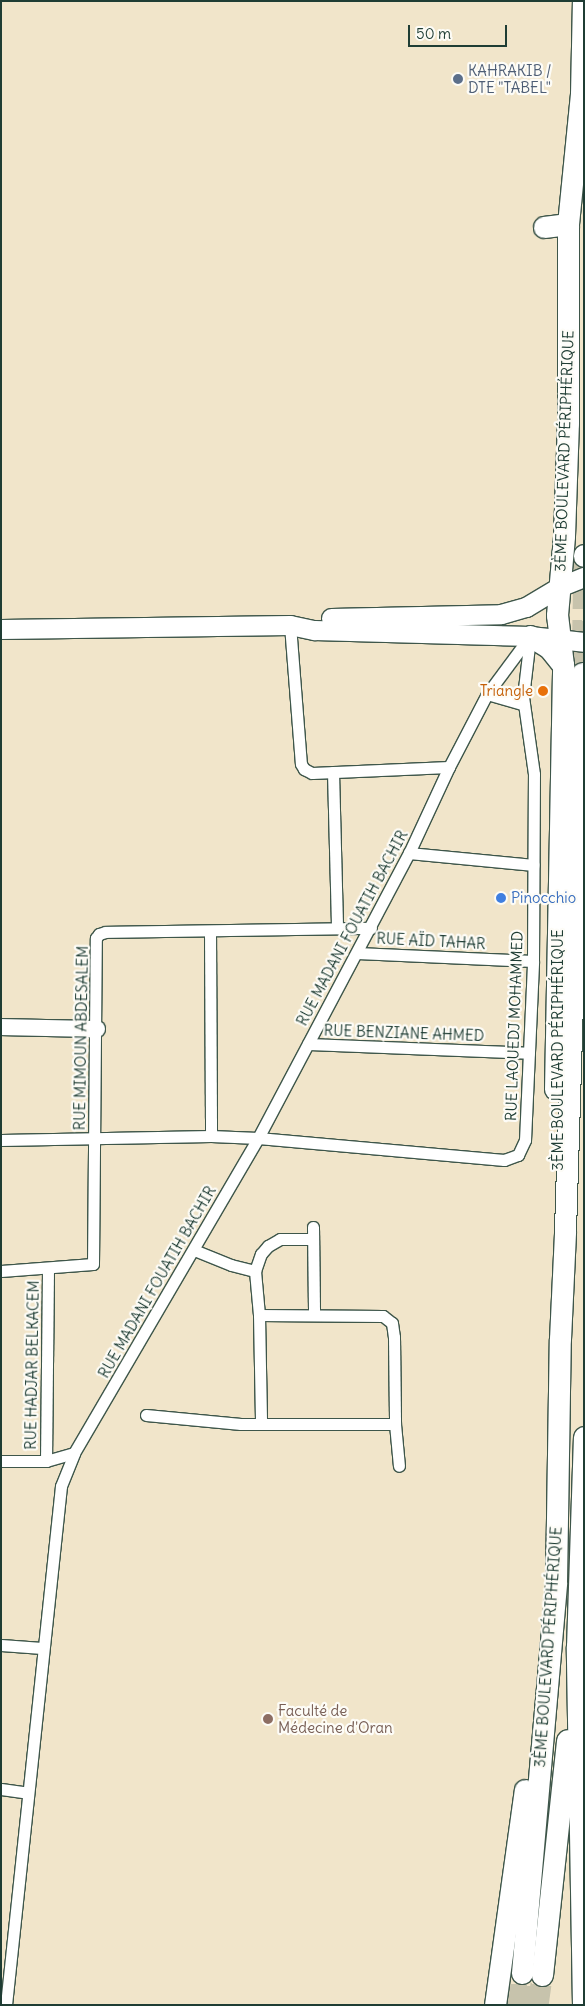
<!DOCTYPE html>
<html>
<head>
<meta charset="utf-8">
<style>
  body { margin:0 }
  #map { position:relative; width:585px; height:2006px; overflow:hidden; background:#f1e5ca; font-family:Delius,sans-serif }
  div>[style] { position:absolute }
  .highway-tunnel>* { height:21px; margin-top:-10.5px; transform-origin:0; background:repeating-linear-gradient(90deg,#c7c3ac 0 21px,transparent 0 32px) }
  .roads { filter:drop-shadow(1px 0 #3e564a) drop-shadow(-1px 0 #3e564a) drop-shadow(0 1px #3e564a) drop-shadow(0 -1px #3e564a) }
  .street>* { height:11px; margin:-5.5px; padding:0 5.5px; transform-origin:5.5px; border-radius:5.5px; background:#fff }
  .secondary>* { height:16px; margin:-8px; padding:0 8px; transform-origin:8px; border-radius:8px; background:#fff }
  .primary>* { height:19px; margin:-9.5px; padding:0 9.5px; transform-origin:9.5px; border-radius:9.5px; background:#fff }
  .highway>* { height:21px; margin:-10.5px; padding:0 10.5px; transform-origin:10.5px; border-radius:10.5px; background:#fff }
  .dots>* { width:14px; height:14px; translate:-50% -50%; box-sizing:border-box; border:2px solid #fdfcf7; border-radius:50% }
  span { translate:-50% -50%; white-space:nowrap; text-align:center; line-height:1.15; -webkit-text-stroke:4.5px #fdfcf7; paint-order:stroke }
  .service-label { font-size:15px; color:#4e5e75 }
  .left { translate:0 -50%; text-align:left }
  .street-label { font-size:15px; color:#1f3d34 }
  .food-label { font-size:15px; color:#c56008 }
  .right { translate:-100% -50%; text-align:right }
  .shop-label { font-size:15px; color:#366cbe }
  .education-label { font-size:15px; color:#785e54 }
  .frame { position:absolute; inset:0; border:2px solid #1f3d34; pointer-events:none }
  .scale { position:absolute; left:408px; top:25px; width:99px; height:22px; box-sizing:border-box; border:2px solid #1f3d34; border-top:0; padding-left:6px; font-size:15px; line-height:18px; white-space:nowrap; color:#1f3d34; -webkit-text-stroke:4px #fdfcf7; paint-order:stroke }
</style>
</head>
<body>
<div id="map">
  <div class="highway-tunnel">
    <i style="left:582px;top:673px;width:114px;rotate:-89deg"></i>
    <i style="left:518px;top:2005px;width:32px;rotate:-83deg"></i>
    <i style="left:538px;top:2005px;width:30px;rotate:-82deg"></i>
  </div>
  <div class="roads">
    <div class="street">
      <i style="left:290px;top:625px;width:139px;rotate:85.5deg"></i>
      <i style="left:301px;top:764px;width:6px;rotate:59deg"></i>
      <i style="left:304px;top:769px;width:9px;rotate:27deg"></i>
      <i style="left:312px;top:773px;width:137px;rotate:-2.5deg"></i>
      <i style="left:487px;top:694px;width:37px;rotate:16deg"></i>
      <i style="left:333px;top:772px;width:156px;rotate:88.5deg"></i>
      <i style="left:409px;top:853px;width:125px;rotate:5.5deg"></i>
      <i style="left:210px;top:931px;width:205px;rotate:89.7deg"></i>
      <i style="left:357px;top:953px;width:176px;rotate:2.6deg"></i>
      <i style="left:308px;top:1044px;width:221px;rotate:2.3deg"></i>
      <i style="left:1px;top:1140px;width:210px;rotate:-1.1deg"></i>
      <i style="left:211px;top:1136px;width:47px;rotate:2.4deg"></i>
      <i style="left:258px;top:1138px;width:247px;rotate:5.1deg"></i>
      <i style="left:504px;top:1160px;width:15px;rotate:-20deg"></i>
      <i style="left:518px;top:1155px;width:17px;rotate:-65deg"></i>
      <i style="left:525px;top:1140px;width:179px;rotate:-87.4deg"></i>
      <i style="left:533px;top:961px;width:187px;rotate:-89.7deg"></i>
      <i style="left:534px;top:774px;width:78px;rotate:-98.1deg"></i>
      <i style="left:523px;top:697px;width:60px;rotate:-83.3deg"></i>
      <i style="left:313px;top:1227px;width:88px;rotate:89.3deg"></i>
      <i style="left:194px;top:1250px;width:40px;rotate:22deg"></i>
      <i style="left:231px;top:1265px;width:25px;rotate:14deg"></i>
      <i style="left:255px;top:1271px;width:18px;rotate:-71deg"></i>
      <i style="left:261px;top:1254px;width:11px;rotate:-49deg"></i>
      <i style="left:268px;top:1246px;width:14px;rotate:-30deg"></i>
      <i style="left:280px;top:1239px;width:33px"></i>
      <i style="left:1px;top:1271px;width:92px;rotate:-4.4deg"></i>
      <i style="left:93px;top:1264px;width:326px;rotate:-89.5deg"></i>
      <i style="left:96px;top:938px;width:5px;rotate:-53deg"></i>
      <i style="left:99px;top:934px;width:6px;rotate:-18deg"></i>
      <i style="left:105px;top:932px;width:266px;rotate:-0.9deg"></i>
      <i style="left:255px;top:1271px;width:44px;rotate:84.8deg"></i>
      <i style="left:259px;top:1315px;width:109px;rotate:88.9deg"></i>
      <i style="left:259px;top:1315px;width:124px;rotate:0.5deg"></i>
      <i style="left:383px;top:1316px;width:11px;rotate:38deg"></i>
      <i style="left:392px;top:1323px;width:14px;rotate:82deg"></i>
      <i style="left:394px;top:1337px;width:87px;rotate:89.3deg"></i>
      <i style="left:395px;top:1424px;width:42px;rotate:84.6deg"></i>
      <i style="left:146px;top:1415px;width:95px;rotate:5.4deg"></i>
      <i style="left:241px;top:1424px;width:154px"></i>
      <i style="left:1px;top:1461px;width:45px"></i>
      <i style="left:46px;top:1461px;width:29px;rotate:-16deg"></i>
      <i style="left:46px;top:1461px;width:192px;rotate:-89.4deg"></i>
      <i style="left:1px;top:1645px;width:41px;rotate:4.2deg"></i>
      <i style="left:1px;top:1789px;width:27px;rotate:8deg"></i>
      <i style="left:6px;top:2005px;width:522px;rotate:-83.95deg"></i>
      <i style="left:61px;top:1486px;width:35px;rotate:-68deg"></i>
      <i style="left:74px;top:1453px;width:365px;rotate:-59.7deg"></i>
      <i style="left:258px;top:1138px;width:323px;rotate:-62.1deg"></i>
      <i style="left:409px;top:853px;width:95px;rotate:-65.1deg"></i>
      <i style="left:449px;top:767px;width:82px;rotate:-62.5deg"></i>
      <i style="left:487px;top:694px;width:72px;rotate:-53.4deg"></i>
    </div>
    <div class="secondary">
      <i style="left:1px;top:1027px;width:96px;rotate:1.2deg"></i>
    </div>
    <div class="primary">
      <i style="left:331px;top:618px;width:170px;rotate:-1.3deg"></i>
      <i style="left:501px;top:614px;width:26px;rotate:-16deg"></i>
      <i style="left:526px;top:607px;width:39px;rotate:-31deg"></i>
      <i style="left:559px;top:587px;width:27px;rotate:-22deg"></i>
      <i style="left:1px;top:629px;width:289px;rotate:-0.8deg"></i>
      <i style="left:290px;top:625px;width:25px;rotate:12deg"></i>
      <i style="left:314px;top:630px;width:216px;rotate:1.6deg"></i>
      <i style="left:530px;top:636px;width:54px;rotate:6.3deg"></i>
    </div>
    <div class="highway">
      <i style="left:544px;top:227px;width:24px;rotate:-7deg"></i>
      <i style="left:584px;top:556px;width:1px;rotate:-90deg"></i>
      <i style="left:530px;top:636px;width:22px;rotate:32deg"></i>
      <i style="left:549px;top:648px;width:22px;rotate:51deg"></i>
      <i style="left:555px;top:1089px;width:424px;rotate:-88.9deg"></i>
      <i style="left:563px;top:665px;width:50px;rotate:-96.8deg"></i>
      <i style="left:557px;top:615px;width:79px;rotate:-84.9deg"></i>
      <i style="left:564px;top:536px;width:113px;rotate:-88deg"></i>
      <i style="left:568px;top:423px;width:199px;rotate:-90deg"></i>
      <i style="left:568px;top:224px;width:131px;rotate:-84.3deg"></i>
      <i style="left:581px;top:94px;width:93px;rotate:-88.8deg"></i>
      <i style="left:522px;top:1973px;width:392px;rotate:-85deg"></i>
      <i style="left:556px;top:1582px;width:243px;rotate:-89.1deg"></i>
      <i style="left:560px;top:1339px;width:108px;rotate:-87.3deg"></i>
      <i style="left:565px;top:1231px;width:558px;rotate:-88.25deg"></i>
      <i style="left:542px;top:1975px;width:236px;rotate:-83.9deg"></i>
      <i style="left:495px;top:2005px;width:217px;rotate:-82.1deg"></i>
      <i style="left:583px;top:2005px;width:358px;rotate:-91deg"></i>
      <i style="left:577px;top:1647px;width:210px;rotate:-88.1deg"></i>
    </div>
  </div>
  <div class="dots">
    <i style="left:458px;top:79px;background:#5c6f8a"></i>
    <i style="left:543px;top:691px;background:#e8710a"></i>
    <i style="left:501px;top:898px;background:#3f7fe0"></i>
    <i style="left:268px;top:1719px;background:#8d6e63"></i>
  </div>
  <div class="service-label">
    <span class="left" style="left:468px;top:79px">KAHRAKIB /<br>DTE "TABEL"</span>
  </div>
  <div class="street-label">
    <span style="left:564px;top:451px;rotate:-88deg">3ÈME BOULEVARD PÉRIPHÉRIQUE</span>
    <span style="left:352px;top:928px;rotate:-62deg">RUE MADANI FOUATIH BACHIR</span>
    <span style="left:431px;top:941px;rotate:3deg">RUE AÏD TAHAR</span>
    <span style="left:514px;top:1026px;rotate:-88deg">RUE LAOUEDJ MOHAMMED</span>
    <span style="left:404px;top:1033px;rotate:2deg">RUE BENZIANE AHMED</span>
    <span style="left:81px;top:1038px;rotate:-89deg">RUE MIMOUN ABDESALEM</span>
    <span style="left:558px;top:1050px;rotate:-90deg">3ÈME BOULEVARD PÉRIPHÉRIQUE</span>
    <span style="left:157px;top:1282px;rotate:-60deg">RUE MADANI FOUATIH BACHIR</span>
    <span style="left:32px;top:1365px;rotate:-89deg">RUE HADJAR BELKACEM</span>
    <span style="left:548px;top:1647px;rotate:-86deg">3ÈME BOULEVARD PÉRIPHÉRIQUE</span>
  </div>
  <div class="food-label">
    <span class="right" style="left:533px;top:691px">Triangle</span>
  </div>
  <div class="shop-label">
    <span class="left" style="left:511px;top:898px">Pinocchio</span>
  </div>
  <div class="education-label">
    <span class="left" style="left:278px;top:1719px">Faculté de<br>Médecine d'Oran</span>
  </div>
  <div class="frame"></div>
  <div class="scale">50 m</div>
</div>
</body>
</html>
